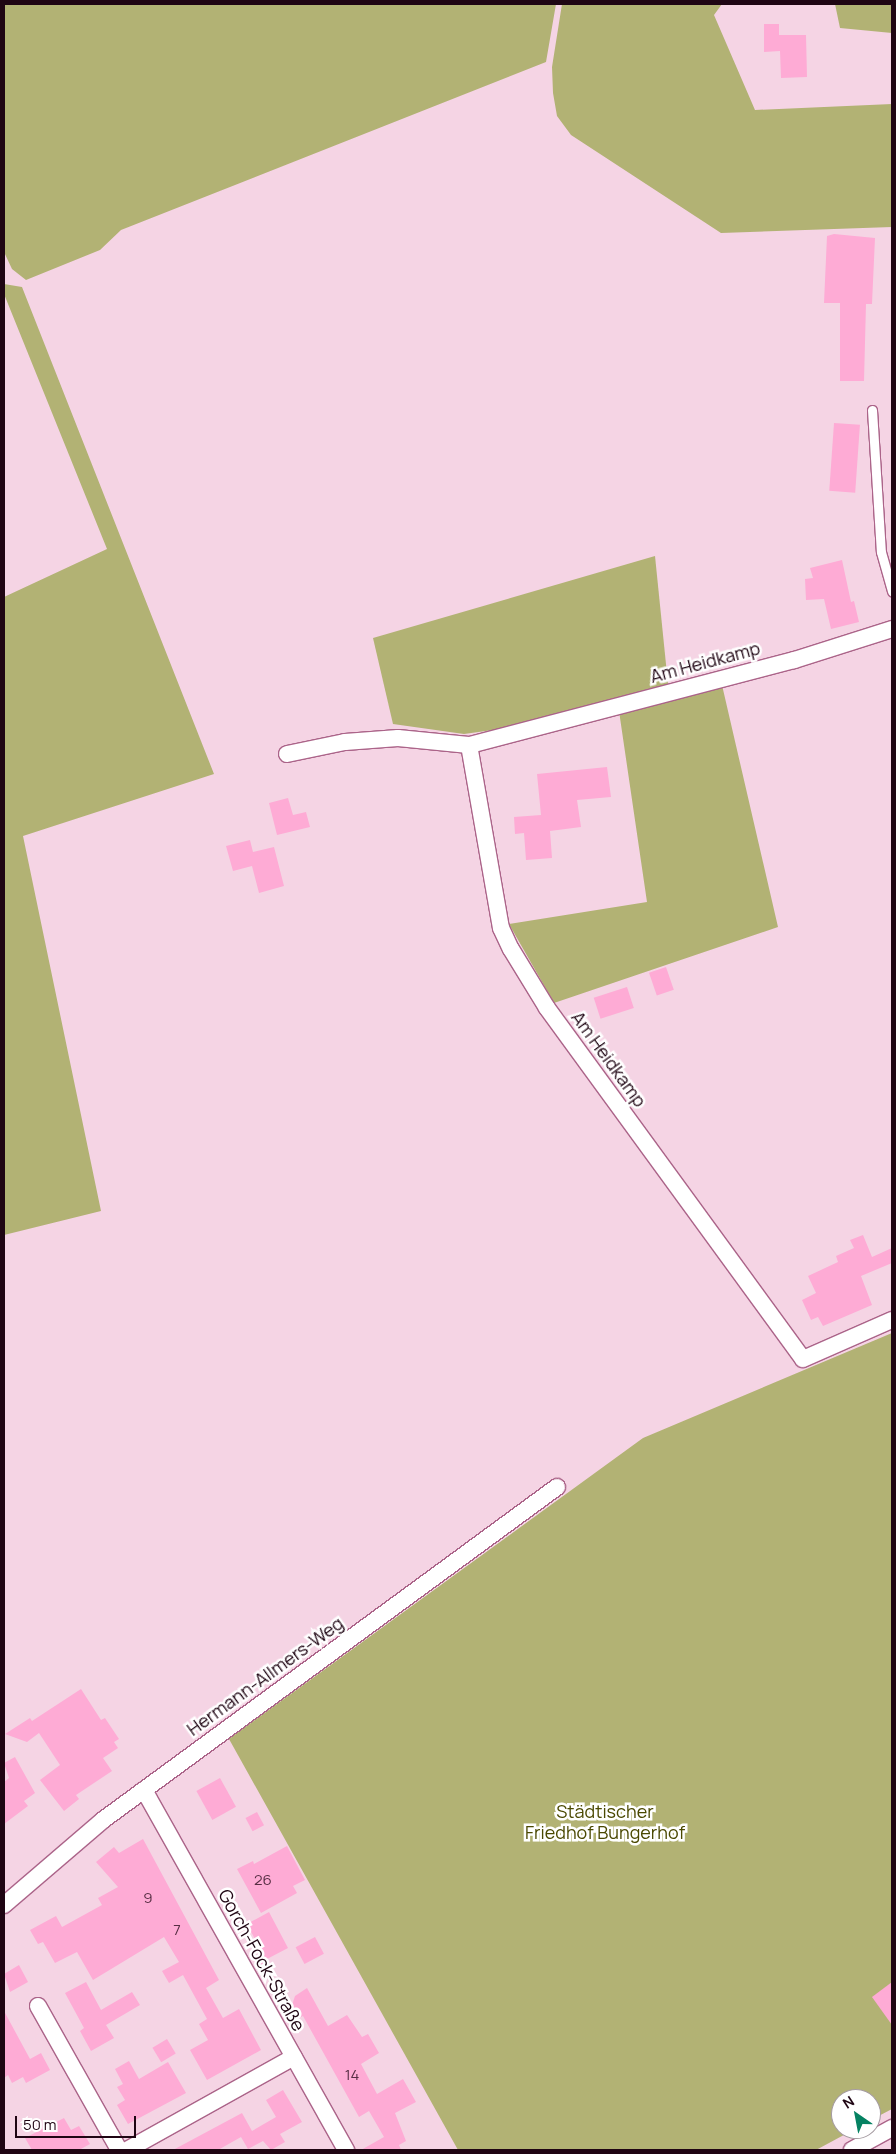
<!DOCTYPE html>
<html>
<head>
<meta charset="utf-8">
<style>
  body { margin:0 }
  #map { position:relative; width:896px; height:2154px; overflow:hidden; background:#f5d4e4; font-family:Manrope,sans-serif }
  div>[style] { position:absolute }
  .green>* { inset:0; background:#b2b274 }
  .building>* { inset:0; background:#feabd5; transform-origin:0 0 }
  .roads { filter:drop-shadow(1px 0 #ab6489) drop-shadow(-1px 0 #ab6489) drop-shadow(0 1px #ab6489) drop-shadow(0 -1px #ab6489) }
  .lane>* { height:9px; margin:-4.5px; padding:0 4.5px; transform-origin:4.5px; border-radius:4.5px; background:#fff }
  .street>* { height:16px; margin:-8px; padding:0 8px; transform-origin:8px; border-radius:8px; background:#fff }
  span { translate:-50% -50%; white-space:nowrap; text-align:center; line-height:1.15; -webkit-text-stroke:5px #fff; paint-order:stroke }
  .number-label { font-size:15px; color:#572e44 }
  .number-label span { -webkit-text-stroke-width:0 }
  .street-label { font-size:18px; color:#1f0513 }
  .park-label { font-size:18px; color:#4a4801 }
  .frame { position:absolute; inset:0; border:5px solid #1f0513; pointer-events:none }
  .north { position:absolute; left:831px; top:2089px; width:50px; height:50px; box-sizing:border-box; background:#fff; border:1px solid #a59ba1; border-radius:50%; rotate:327deg; font-size:14px; font-weight:700; line-height:20px; text-align:center; color:#1f0513 }
  .north::after { content:''; display:block; margin:auto; width:18px; height:22px; background:#058262; clip-path:polygon(50% 0,100% 100%,50% 72%,0 100%) }
  .scale { position:absolute; left:15px; top:2116px; width:121px; height:22px; box-sizing:border-box; border:2px solid #1f0513; border-top:0; padding-left:6px; font-size:15px; line-height:18px; white-space:nowrap; color:#1f0513; -webkit-text-stroke:4px #fff; paint-order:stroke }
</style>
</head>
<body>
<div id="map">
  <div class="green">
    <i style="clip-path:polygon(4px 4px,556px 4px,546px 62px,121px 230px,100px 250px,26px 280px,12px 269px,4px 252px)"></i>
    <i style="clip-path:polygon(562px 4px,722px 4px,714px 15px,755px 110px,892px 104px,892px 227px,721px 233px,571px 135px,557px 116px,553px 93px,552px 67px)"></i>
    <i style="clip-path:polygon(835px 4px,892px 4px,892px 33px,840px 28px)"></i>
    <i style="clip-path:polygon(4px 284px,22px 287px,214px 774px,23px 836px,101px 1211px,4px 1235px,4px 597px,107px 549px,4px 294px)"></i>
    <i style="clip-path:polygon(655px 556px,668px 684px,493px 730px,464px 734px,393px 724px,373px 638px)"></i>
    <i style="clip-path:polygon(722px 685px,778px 927px,554px 1003px,509px 924px,647px 902px,619px 711px)"></i>
    <i style="clip-path:polygon(892px 1333px,892px 2109px,871px 2120px,871px 2099px,841px 2099px,841px 2129px,855px 2129px,816px 2150px,458px 2150px,229px 1739px,643px 1438px)"></i>
  </div>
  <div class="building">
    <i style="clip-path:polygon(764px 24px,779px 24px,779px 35px,806px 35px,807px 77px,781px 78px,780px 51px,764px 52px)"></i>
    <i style="clip-path:polygon(834px 234px,875px 238px,872px 304px,866px 304px,864px 381px,840px 381px,840px 303px,824px 303px,827px 236px)"></i>
    <i style="left:834px;top:423px;width:26px;height:68px;rotate:4deg"></i>
    <i style="clip-path:polygon(842px 560px,851px 602px,854px 601px,859px 622px,831px 629px,824px 599px,806px 600px,805px 579px,813px 578px,810px 568px)"></i>
    <i style="clip-path:polygon(607px 767px,611px 797px,577px 800px,581px 827px,550px 831px,552px 858px,526px 860px,524px 833px,515px 834px,514px 817px,541px 815px,537px 774px)"></i>
    <i style="clip-path:polygon(288px 798px,293px 815px,306px 812px,310px 827px,277px 835px,269px 803px)"></i>
    <i style="clip-path:polygon(250px 840px,253px 852px,274px 847px,284px 886px,259px 893px,252px 866px,233px 871px,226px 846px)"></i>
    <i style="left:666px;top:967px;width:24px;height:18px;rotate:71deg"></i>
    <i style="left:627px;top:987px;width:22px;height:35px;rotate:72deg"></i>
    <i style="clip-path:polygon(863px 1235px,872px 1257px,892px 1248px,892px 1263px,861px 1276px,872px 1305px,823px 1326px,818px 1317px,811px 1320px,802px 1300px,816px 1293px,808px 1276px,838px 1262px,836px 1256px,854px 1248px,850px 1240px)"></i>
    <i style="clip-path:polygon(81px 1689px,101px 1720px,105px 1718px,119px 1739px,114px 1742px,118px 1748px,103px 1758px,112px 1771px,76px 1795px,79px 1799px,64px 1811px,40px 1780px,60px 1765px,39px 1733px,27px 1742px,5px 1734px,30px 1718px,32px 1721px)"></i>
    <i style="clip-path:polygon(15px 1757px,35px 1793px,24px 1801px,28px 1806px,4px 1824px,4px 1782px,9px 1778px,4px 1763px)"></i>
    <i style="left:220px;top:1778px;width:33px;height:27px;rotate:61deg"></i>
    <i style="left:257px;top:1812px;width:15px;height:13px;rotate:62deg"></i>
    <i style="clip-path:polygon(143px 1839px,219px 1980px,206px 1988px,223px 2018px,239px 2009px,261px 2050px,207px 2080px,190px 2050px,208px 2040px,199px 2024px,207px 2019px,183px 1975px,169px 1983px,162px 1971px,179px 1962px,164px 1937px,93px 1980px,77px 1952px,55px 1963px,43px 1942px,38px 1944px,30px 1930px,56px 1916px,62px 1927px,102px 1905px,98px 1898px,118px 1887px,96px 1862px,114px 1847px,119px 1853px)"></i>
    <i style="clip-path:polygon(287px 1846px,305px 1880px,293px 1886px,297px 1893px,261px 1913px,237px 1869px,253px 1861px,254px 1864px)"></i>
    <i style="clip-path:polygon(269px 1912px,288px 1948px,267px 1959px,274px 1971px,263px 1978px,253px 1959px,263px 1954px,247px 1924px)"></i>
    <i style="left:315px;top:1937px;width:19px;height:22px;rotate:62deg"></i>
    <i style="clip-path:polygon(19px 1965px,28px 1982px,10px 1992px,4px 1974px)"></i>
    <i style="clip-path:polygon(86px 1982px,101px 2010px,132px 1992px,140px 2005px,106px 2025px,114px 2038px,91px 2051px,80px 2031px,84px 2028px,65px 1993px)"></i>
    <i style="clip-path:polygon(892px 1982px,892px 2025px,872px 1997px)"></i>
    <i style="clip-path:polygon(307px 1988px,328px 2026px,347px 2015px,362px 2037px,368px 2034px,379px 2053px,361px 2064px,377px 2094px,403px 2079px,416px 2102px,395px 2113px,406px 2141px,399px 2145px,401px 2150px,361px 2150px,384px 2137px,369px 2111px,359px 2117px,303px 2016px,299px 2018px,292px 2005px,295px 1996px)"></i>
    <i style="clip-path:polygon(4px 2011px,30px 2059px,41px 2053px,50px 2070px,26px 2083px,23px 2077px,12px 2083px,8px 2075px,4px 2078px)"></i>
    <i style="left:167px;top:2039px;width:17px;height:17px;rotate:59deg"></i>
    <i style="clip-path:polygon(129px 2061px,139px 2079px,168px 2062px,186px 2093px,128px 2124px,117px 2105px,125px 2100px,117px 2087px,123px 2084px,115px 2069px)"></i>
    <i style="clip-path:polygon(283px 2090px,302px 2122px,280px 2134px,285px 2142px,271px 2150px,263px 2141px,248px 2149px,241px 2137px,218px 2150px,173px 2150px,242px 2113px,252px 2131px,276px 2117px,266px 2100px)"></i>
    <i style="clip-path:polygon(64px 2118px,71px 2130px,79px 2126px,90px 2144px,79px 2150px,32px 2150px,25px 2138px)"></i>
  </div>
  <div class="roads">
    <div class="lane">
      <i style="left:872px;top:410px;width:142px;rotate:86.4deg"></i>
      <i style="left:881px;top:552px;width:41px;rotate:74.2deg"></i>
    </div>
    <div class="street">
      <i style="left:892px;top:629px;width:103px;rotate:162.4deg"></i>
      <i style="left:794px;top:660px;width:336px;rotate:165.3deg"></i>
      <i style="left:469px;top:745px;width:186px;rotate:80.1deg"></i>
      <i style="left:501px;top:928px;width:23px;rotate:65deg"></i>
      <i style="left:511px;top:949px;width:69px;rotate:58.6deg"></i>
      <i style="left:547px;top:1008px;width:434px;rotate:53.9deg"></i>
      <i style="left:803px;top:1359px;width:97px;rotate:-23.7deg"></i>
      <i style="left:287px;top:754px;width:59px;rotate:-11.7deg"></i>
      <i style="left:345px;top:742px;width:53px;rotate:-4.3deg"></i>
      <i style="left:398px;top:738px;width:71px;rotate:5.6deg"></i>
      <i style="left:144px;top:1790px;width:413px;rotate:60.7deg"></i>
      <i style="left:4px;top:1905px;width:130px;rotate:-40.6deg"></i>
      <i style="left:103px;top:1820px;width:563px;rotate:-36.26deg"></i>
      <i style="left:38px;top:2006px;width:165px;rotate:60.6deg"></i>
      <i style="left:127px;top:2150px;width:191px;rotate:-29.1deg"></i>
      <i style="left:852px;top:2150px;width:46px;rotate:-28.8deg"></i>
    </div>
  </div>
  <div class="number-label">
    <span style="left:263px;top:1880px">26</span>
    <span style="left:148px;top:1898px">9</span>
    <span style="left:177px;top:1930px">7</span>
    <span style="left:352px;top:2075px">14</span>
  </div>
  <div class="street-label">
    <span style="left:705px;top:662px;rotate:-15deg">Am Heidkamp</span>
    <span style="left:609px;top:1059px;rotate:54deg">Am Heidkamp</span>
    <span style="left:265px;top:1676px;rotate:-36deg">Hermann-Allmers-Weg</span>
    <span style="left:262px;top:1960px;rotate:61deg">Gorch-Fock-Straße</span>
  </div>
  <div class="park-label">
    <span style="left:605px;top:1822px">Städtischer<br>Friedhof Bungerhof</span>
  </div>
  <div class="frame"></div>
  <div class="north">N</div>
  <div class="scale">50 m</div>
</div>
</body>
</html>
